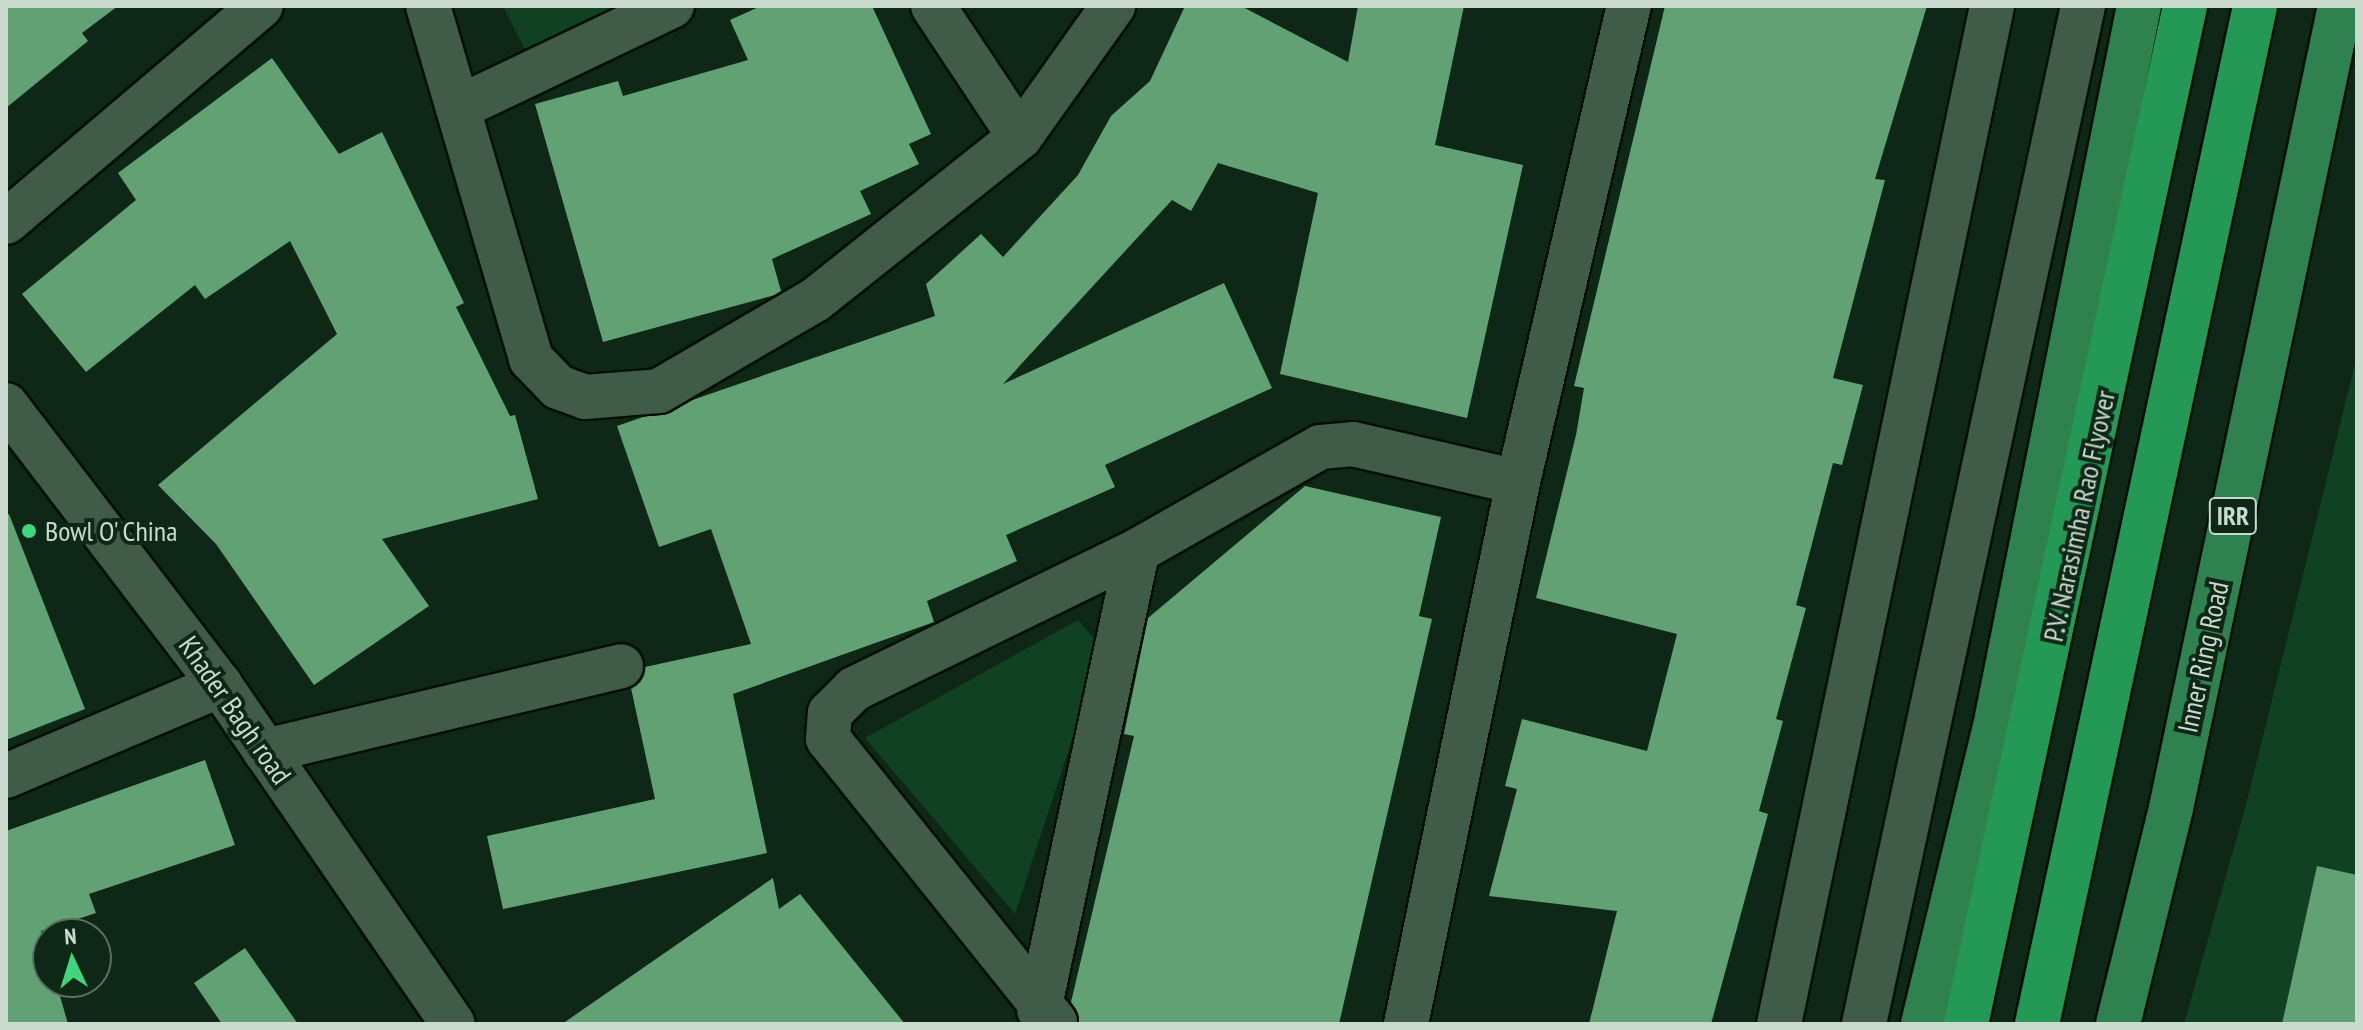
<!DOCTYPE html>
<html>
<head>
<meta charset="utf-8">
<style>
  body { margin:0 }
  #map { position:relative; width:2363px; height:1030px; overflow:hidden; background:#0e2716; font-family:"PT Sans Narrow",sans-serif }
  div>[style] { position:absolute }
  .green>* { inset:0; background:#114123 }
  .building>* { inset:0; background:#61a174 }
  .roads { filter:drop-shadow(2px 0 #001003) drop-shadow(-2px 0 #001003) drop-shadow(0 2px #001003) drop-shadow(0 -2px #001003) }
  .street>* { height:44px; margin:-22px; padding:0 22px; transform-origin:22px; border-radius:22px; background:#405c48 }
  .secondary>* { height:44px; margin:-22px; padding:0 22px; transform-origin:22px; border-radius:22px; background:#405c48 }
  .primary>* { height:44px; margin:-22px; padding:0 22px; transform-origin:22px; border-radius:22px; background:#2f8150 }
  .highway>* { height:44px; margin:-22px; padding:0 22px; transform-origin:22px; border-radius:22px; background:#249955 }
  .dots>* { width:22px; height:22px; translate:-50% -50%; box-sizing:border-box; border:4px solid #0e2716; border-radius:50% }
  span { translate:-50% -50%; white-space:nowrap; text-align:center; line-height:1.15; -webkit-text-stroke:8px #0e2716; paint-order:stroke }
  .shield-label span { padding:2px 6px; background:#0e2716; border:2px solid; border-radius:6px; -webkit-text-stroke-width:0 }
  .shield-label { font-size:26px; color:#cbdace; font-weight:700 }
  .street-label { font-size:28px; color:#cbdace }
  .poi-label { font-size:28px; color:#cbdace }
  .left { translate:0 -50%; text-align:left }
  .frame { position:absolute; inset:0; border:8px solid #cbdace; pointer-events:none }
  .north { position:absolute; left:32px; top:918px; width:80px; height:80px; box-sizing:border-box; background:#0e2716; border:2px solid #5a6f60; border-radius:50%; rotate:356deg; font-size:22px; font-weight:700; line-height:32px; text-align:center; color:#cbdace }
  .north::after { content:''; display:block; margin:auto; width:28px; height:36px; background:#40d77c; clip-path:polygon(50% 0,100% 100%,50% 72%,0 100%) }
</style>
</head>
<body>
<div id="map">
  <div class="green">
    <i style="clip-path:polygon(503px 6px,684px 6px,532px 64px)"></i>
    <i style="clip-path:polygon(2357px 356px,2357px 1024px,2184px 1024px,2246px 805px)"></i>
    <i style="clip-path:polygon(1078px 620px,1102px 648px,1015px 914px,865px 738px)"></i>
  </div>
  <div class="building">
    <i style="clip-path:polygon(6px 6px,118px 6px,82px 33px,88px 41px,6px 108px)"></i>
    <i style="clip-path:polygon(761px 6px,872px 6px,931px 134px,909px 144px,919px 164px,860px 191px,871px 214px,772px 259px,781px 291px,775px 295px,603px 342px,535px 104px,618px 81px,623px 96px,748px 60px,730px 20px)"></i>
    <i style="clip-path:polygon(1185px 6px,1241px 6px,1348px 62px,1358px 6px,1464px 6px,1435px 145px,1523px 165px,1467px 418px,1280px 374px,1318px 193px,1218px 163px,1191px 211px,1172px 200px,1003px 384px,1224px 283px,1272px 388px,1105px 465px,1115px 487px,1006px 535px,1017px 561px,927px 601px,934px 622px,733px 694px,767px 853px,503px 909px,487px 836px,655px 799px,631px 688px,645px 667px,751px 644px,711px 529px,659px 547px,617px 426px,935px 316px,926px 284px,981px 234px,1003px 257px,1078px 175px,1111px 116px,1150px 81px)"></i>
    <i style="clip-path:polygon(1665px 6px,1927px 6px,1875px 179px,1885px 180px,1833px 378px,1863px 385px,1842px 465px,1833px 463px,1796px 605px,1806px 608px,1776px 719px,1783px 721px,1759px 811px,1768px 814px,1711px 1024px,1589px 1024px,1617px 911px,1489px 896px,1517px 789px,1505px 786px,1522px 719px,1647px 751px,1677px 634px,1536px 598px,1576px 435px,1584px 388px,1574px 386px)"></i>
    <i style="clip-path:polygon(272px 58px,339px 154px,382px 132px,464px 303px,456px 307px,510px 416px,515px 415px,538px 499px,382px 539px,429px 606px,314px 685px,216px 544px,158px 485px,337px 334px,290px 241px,205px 299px,195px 285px,86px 372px,22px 294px,136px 200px,118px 173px)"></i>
    <i style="clip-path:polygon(1305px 486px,1441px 517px,1419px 616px,1432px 619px,1339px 1024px,1079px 1024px,1071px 1002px,1134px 736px,1124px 734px,1148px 618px)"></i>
    <i style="clip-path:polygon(9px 514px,85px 709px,6px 740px,6px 515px)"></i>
    <i style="clip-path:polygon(205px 760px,235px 845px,89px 894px,96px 913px,41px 931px,48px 982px,56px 982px,68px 1024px,6px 1024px,6px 831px)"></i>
    <i style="clip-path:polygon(2317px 866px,2357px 875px,2357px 1024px,2282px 1024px)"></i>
    <i style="clip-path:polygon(773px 878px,779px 909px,800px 894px,905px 1024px,562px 1024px)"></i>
    <i style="clip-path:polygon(245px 948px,298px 1024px,222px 1024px,194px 983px)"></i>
  </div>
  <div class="roads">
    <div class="street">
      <i style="left:428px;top:6px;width:368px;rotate:73.7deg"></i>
      <i style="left:531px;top:359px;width:39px;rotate:46deg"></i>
      <i style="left:558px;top:387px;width:29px;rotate:20deg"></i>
      <i style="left:585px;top:397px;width:74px;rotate:-4.6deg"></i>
      <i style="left:659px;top:391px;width:181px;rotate:-30.3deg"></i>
      <i style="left:815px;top:300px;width:262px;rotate:-38.5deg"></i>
      <i style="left:1020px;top:137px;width:161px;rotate:-54.6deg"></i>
      <i style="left:933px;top:6px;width:157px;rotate:56.4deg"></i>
      <i style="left:458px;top:108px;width:237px;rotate:-25.5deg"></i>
      <i style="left:6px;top:222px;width:334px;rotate:-40.3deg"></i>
      <i style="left:265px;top:751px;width:366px;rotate:-13.4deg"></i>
      <i style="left:6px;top:776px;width:233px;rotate:-23deg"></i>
      <i style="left:1039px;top:1010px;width:469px;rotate:-77.9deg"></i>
      <i style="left:1137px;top:551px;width:210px;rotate:-29.6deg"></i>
      <i style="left:1320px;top:447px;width:33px;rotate:-5deg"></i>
      <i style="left:1353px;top:444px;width:169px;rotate:13deg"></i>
      <i style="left:1055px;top:1022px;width:363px;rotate:-128.7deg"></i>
      <i style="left:828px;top:739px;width:26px;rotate:-86deg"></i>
      <i style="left:830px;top:713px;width:34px;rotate:-45deg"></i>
      <i style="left:854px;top:689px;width:315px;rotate:-26deg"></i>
      <i style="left:1406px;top:1024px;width:553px;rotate:-78.32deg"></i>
      <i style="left:1518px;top:482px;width:489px;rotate:-76.9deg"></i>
      <i style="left:1779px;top:1024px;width:1040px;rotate:-78.18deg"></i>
    </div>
    <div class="secondary">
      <i style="left:6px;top:405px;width:352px;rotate:52.6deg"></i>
      <i style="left:220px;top:685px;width:411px;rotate:55.5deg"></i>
      <i style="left:1864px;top:1024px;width:1041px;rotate:-77.86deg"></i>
    </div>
    <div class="primary">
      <i style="left:1923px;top:1024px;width:316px;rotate:-76.4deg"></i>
      <i style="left:1997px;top:717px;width:725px;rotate:-78.71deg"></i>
      <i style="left:2118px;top:1024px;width:222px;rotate:-76.2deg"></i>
      <i style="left:2171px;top:808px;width:820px;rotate:-78.1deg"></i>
    </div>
    <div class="highway">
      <i style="left:1966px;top:1024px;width:1041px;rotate:-77.86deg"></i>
      <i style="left:2037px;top:1024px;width:1041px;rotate:-77.91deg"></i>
    </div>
  </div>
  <div class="dots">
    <i style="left:29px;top:531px;background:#40d77c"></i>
  </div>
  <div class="shield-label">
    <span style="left:2233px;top:516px">IRR</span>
  </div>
  <div class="street-label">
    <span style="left:2079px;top:516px;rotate:-78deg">P.V. Narasimha Rao Flyover</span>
    <span style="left:2203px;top:657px;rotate:-78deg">Inner Ring Road</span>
    <span style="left:235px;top:710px;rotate:55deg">Khader Bagh road</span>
  </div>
  <div class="poi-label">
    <span class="left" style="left:45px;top:531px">Bowl O' China</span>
  </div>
  <div class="frame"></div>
  <div class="north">N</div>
</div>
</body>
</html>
